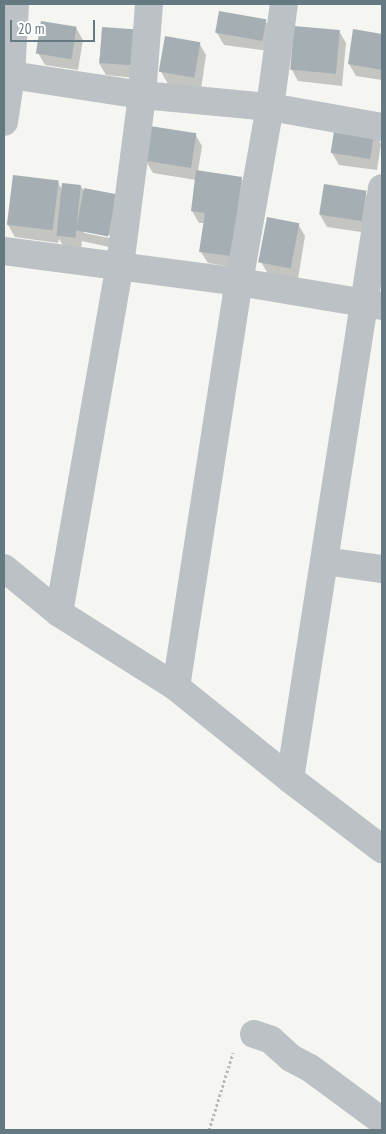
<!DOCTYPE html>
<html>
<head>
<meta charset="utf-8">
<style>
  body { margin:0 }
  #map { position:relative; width:386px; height:1134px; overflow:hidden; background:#f5f5f1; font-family:"PT Sans Narrow",sans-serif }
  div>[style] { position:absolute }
  .shadow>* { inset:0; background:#0003 }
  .building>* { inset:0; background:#a5afb3; transform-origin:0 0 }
  .path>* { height:3px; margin-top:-1.5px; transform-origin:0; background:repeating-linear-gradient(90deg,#b8bbbd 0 2.5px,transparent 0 5px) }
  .street>* { height:28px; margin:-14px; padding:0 14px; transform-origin:14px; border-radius:14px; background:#bbc1c4 }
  span { translate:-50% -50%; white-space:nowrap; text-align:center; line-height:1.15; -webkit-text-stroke:5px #fff; paint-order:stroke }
  .frame { position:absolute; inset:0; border:5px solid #647982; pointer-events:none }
  .scale { position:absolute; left:10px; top:20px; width:85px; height:22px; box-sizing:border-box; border:2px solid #647982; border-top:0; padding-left:6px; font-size:15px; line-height:18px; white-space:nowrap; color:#647982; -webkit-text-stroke:4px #fff; paint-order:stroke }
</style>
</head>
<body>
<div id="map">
  <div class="shadow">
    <i style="clip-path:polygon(265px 20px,272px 32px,269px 51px,224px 45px,217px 33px)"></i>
    <i style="clip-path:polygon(76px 28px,83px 40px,78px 70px,45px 65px,38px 53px)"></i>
    <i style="clip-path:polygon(103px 28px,144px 79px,106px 75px,99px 63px)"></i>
    <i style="clip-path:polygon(339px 31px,346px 43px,342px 86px,298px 81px,292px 70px)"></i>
    <i style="clip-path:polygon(354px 31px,382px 35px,382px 80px,356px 76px,349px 64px)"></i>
    <i style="clip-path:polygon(199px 43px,206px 55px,201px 89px,168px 84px,161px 72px)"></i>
    <i style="clip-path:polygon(375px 132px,381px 144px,377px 170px,339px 165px,332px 153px)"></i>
    <i style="clip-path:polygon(195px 134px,202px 146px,198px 171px,241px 178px,248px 190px,237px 268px,208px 263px,201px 252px,204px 223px,199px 223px,192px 211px,196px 180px,153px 173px,146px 161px)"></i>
    <i style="clip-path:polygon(evenodd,14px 177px,58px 182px,62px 190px,81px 186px,85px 193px,115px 195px,114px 248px,82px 241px,81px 249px,64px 247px,59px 239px,58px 243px,15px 237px,8px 225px,14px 177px,84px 230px,114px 236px,114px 239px,84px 233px,84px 230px)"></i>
    <i style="clip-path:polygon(365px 192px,372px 204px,368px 233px,327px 227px,320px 215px)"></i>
    <i style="clip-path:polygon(298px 224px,305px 236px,298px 279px,268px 274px,261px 262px)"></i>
  </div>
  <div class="building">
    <i style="left:219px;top:11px;width:48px;height:22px;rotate:10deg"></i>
    <i style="left:41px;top:21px;width:36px;height:33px;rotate:9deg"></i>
    <i style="left:294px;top:26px;width:46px;height:44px;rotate:5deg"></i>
    <i style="left:102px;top:27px;width:39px;height:36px;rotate:4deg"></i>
    <i style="clip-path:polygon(353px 29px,382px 34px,382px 70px,348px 64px)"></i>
    <i style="left:165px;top:36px;width:36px;height:36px;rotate:10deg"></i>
    <i style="left:335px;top:125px;width:40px;height:28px;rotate:9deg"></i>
    <i style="left:150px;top:126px;width:47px;height:35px;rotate:9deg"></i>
    <i style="clip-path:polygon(196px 170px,242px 177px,231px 256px,199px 252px,205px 213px,191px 211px)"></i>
    <i style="left:13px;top:175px;width:46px;height:50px;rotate:7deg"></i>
    <i style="left:62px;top:183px;width:19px;height:53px;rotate:6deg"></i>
    <i style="left:324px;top:184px;width:43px;height:31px;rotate:9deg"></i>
    <i style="left:84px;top:188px;width:33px;height:43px;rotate:11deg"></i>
    <i style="left:267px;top:217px;width:33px;height:46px;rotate:11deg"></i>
  </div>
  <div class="path">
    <i style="left:209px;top:1130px;width:81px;rotate:-72.7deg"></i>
  </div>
  <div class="street">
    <i style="left:11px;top:75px;width:133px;rotate:8.7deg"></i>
    <i style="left:142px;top:95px;width:129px;rotate:5.4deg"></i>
    <i style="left:270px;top:107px;width:114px;rotate:10.1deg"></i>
    <i style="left:4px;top:122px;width:48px;rotate:-81.5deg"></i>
    <i style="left:11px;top:75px;width:71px;rotate:-86.8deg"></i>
    <i style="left:4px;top:251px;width:237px;rotate:7.5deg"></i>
    <i style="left:239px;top:282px;width:145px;rotate:9.5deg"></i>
    <i style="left:324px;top:561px;width:59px;rotate:7.9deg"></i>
    <i style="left:4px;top:568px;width:71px;rotate:39.3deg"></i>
    <i style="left:59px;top:613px;width:138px;rotate:32.3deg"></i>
    <i style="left:176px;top:687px;width:146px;rotate:38.9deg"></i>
    <i style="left:290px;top:779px;width:116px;rotate:37.3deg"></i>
    <i style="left:59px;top:613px;width:353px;rotate:-80.1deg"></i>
    <i style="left:120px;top:265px;width:171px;rotate:-82.6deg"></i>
    <i style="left:142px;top:95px;width:91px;rotate:-85.6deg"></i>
    <i style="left:176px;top:687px;width:410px;rotate:-81.2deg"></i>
    <i style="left:239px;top:282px;width:178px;rotate:-80deg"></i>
    <i style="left:270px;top:107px;width:104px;rotate:-82.3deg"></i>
    <i style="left:290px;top:779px;width:598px;rotate:-81.15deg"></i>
    <i style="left:254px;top:1034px;width:18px;rotate:19deg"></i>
    <i style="left:271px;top:1040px;width:27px;rotate:42deg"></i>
    <i style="left:291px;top:1058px;width:21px;rotate:28deg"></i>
    <i style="left:310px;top:1068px;width:89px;rotate:36.4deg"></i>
  </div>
  <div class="frame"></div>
  <div class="scale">20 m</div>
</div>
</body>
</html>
